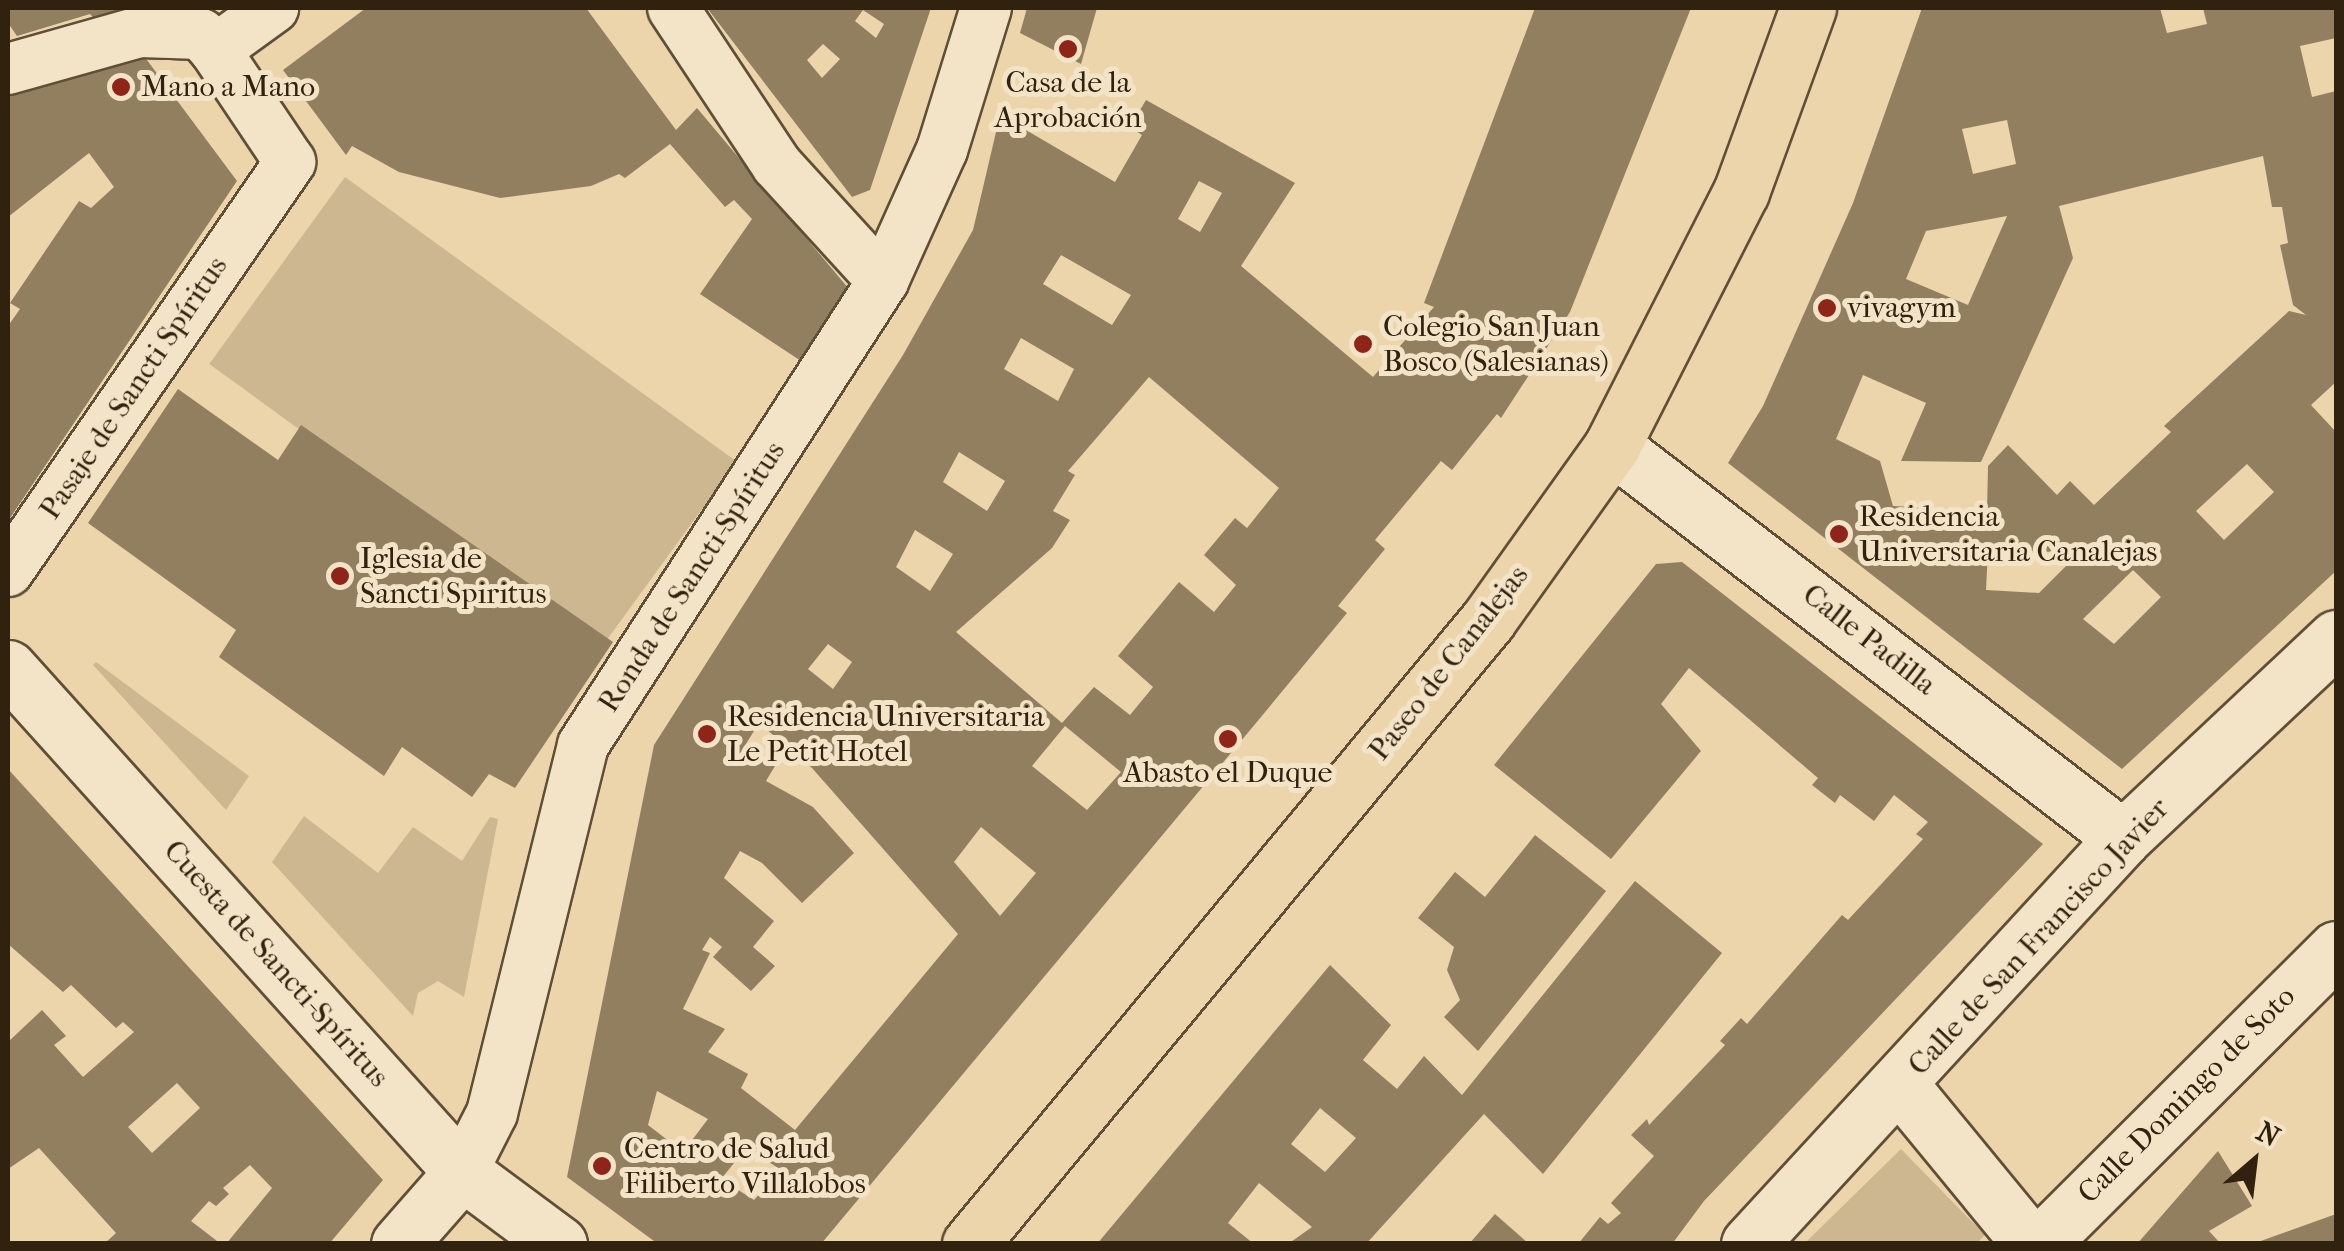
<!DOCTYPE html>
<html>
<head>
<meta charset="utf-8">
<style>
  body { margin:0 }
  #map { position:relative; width:2344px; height:1251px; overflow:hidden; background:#ecd5ab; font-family:"IM FELL French Canon",serif }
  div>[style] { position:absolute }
  .green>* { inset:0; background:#ccb790; transform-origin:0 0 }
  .building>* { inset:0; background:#927f60 }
  .roads { filter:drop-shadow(2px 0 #5f4f36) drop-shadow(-2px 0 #5f4f36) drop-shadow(0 2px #5f4f36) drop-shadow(0 -2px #5f4f36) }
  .pedestrian>* { height:50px; margin:-25px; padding:0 25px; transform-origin:25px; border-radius:25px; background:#f3e4c8 }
  .minor>* { height:55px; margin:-27.5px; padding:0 27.5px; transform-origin:27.5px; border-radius:27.5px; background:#f3e4c8 }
  .trunk>* { height:55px; margin:-27.5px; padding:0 27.5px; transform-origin:27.5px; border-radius:27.5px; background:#ecd5ab }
  .dots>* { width:28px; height:28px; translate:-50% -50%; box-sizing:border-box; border:5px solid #f3e4c8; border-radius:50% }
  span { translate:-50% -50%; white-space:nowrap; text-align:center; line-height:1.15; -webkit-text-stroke:10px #f3e4c8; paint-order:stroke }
  .poi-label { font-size:30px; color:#30220f }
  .left { translate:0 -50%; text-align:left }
  .street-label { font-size:30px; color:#30220f }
  .frame { position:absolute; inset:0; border:10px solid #30220f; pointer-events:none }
  .north { position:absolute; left:2204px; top:1111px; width:100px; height:100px; -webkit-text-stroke:8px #f3e4c8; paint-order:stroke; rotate:28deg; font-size:28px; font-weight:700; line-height:40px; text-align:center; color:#30220f }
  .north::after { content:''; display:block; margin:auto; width:35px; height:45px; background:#30220f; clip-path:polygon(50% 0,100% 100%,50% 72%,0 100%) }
</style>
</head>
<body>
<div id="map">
  <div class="green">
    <i style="left:345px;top:177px;width:484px;height:231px;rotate:36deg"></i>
    <i style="clip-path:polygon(96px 662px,249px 776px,226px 810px,93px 665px)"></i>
    <i style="clip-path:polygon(304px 816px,378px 873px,413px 827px,462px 861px,490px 817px,498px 819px,464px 997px,438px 981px,418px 993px,413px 1016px,272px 862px)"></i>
    <i style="clip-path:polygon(1901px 1149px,1985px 1235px,1977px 1243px,1805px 1243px)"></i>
  </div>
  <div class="building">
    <i style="clip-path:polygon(8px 8px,161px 8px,107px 33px,90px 14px,17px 36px,8px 23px)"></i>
    <i style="clip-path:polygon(366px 8px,586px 8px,676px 130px,697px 108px,849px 289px,804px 363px,700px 294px,752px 219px,734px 200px,725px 207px,670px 144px,625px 178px,619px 174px,591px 186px,500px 198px,399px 172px,352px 146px,346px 155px,283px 70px)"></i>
    <i style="clip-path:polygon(evenodd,707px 8px,931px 8px,870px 190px,852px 197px,707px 8px,863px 10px,884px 24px,876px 38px,855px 21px,863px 10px,707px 8px,823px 44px,840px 59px,822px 78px,807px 60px,823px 44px)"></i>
    <i style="clip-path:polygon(1027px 8px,1097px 8px,1081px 64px,1020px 33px)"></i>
    <i style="clip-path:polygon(evenodd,1535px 8px,1691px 8px,1570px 312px,1501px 418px,1497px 414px,1452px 470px,1441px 461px,1375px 540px,1385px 549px,1338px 606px,1347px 613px,1261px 717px,821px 1244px,658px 1244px,567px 1177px,654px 745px,903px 355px,973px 230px,1000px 115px,1115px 182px,1142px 135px,1130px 127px,1146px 100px,1295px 183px,1241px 266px,1373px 377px,1434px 307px,1424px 303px,1535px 8px,1199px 181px,1222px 193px,1200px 232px,1178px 219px,1199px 181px,1535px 8px,1061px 255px,1131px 295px,1112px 325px,1043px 284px,1061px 255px,1535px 8px,1021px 338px,1074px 369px,1058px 401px,1004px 369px,1021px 338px,1535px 8px,1149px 377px,1279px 488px,1247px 528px,1235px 518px,1204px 555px,1236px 585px,1214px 612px,1179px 582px,1118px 656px,1153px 687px,1130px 715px,1094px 687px,1062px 723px,956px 632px,1052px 548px,1070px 520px,1053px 511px,1075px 475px,1068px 471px,1149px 377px,1535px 8px,959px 452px,1005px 481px,987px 511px,943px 482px,959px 452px,1535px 8px,915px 530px,953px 554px,930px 591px,896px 567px,915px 530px,1535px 8px,828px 644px,852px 662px,833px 689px,808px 669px,828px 644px,1535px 8px,759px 723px,812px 768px,958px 934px,795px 1130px,741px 1088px,748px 1074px,708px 1052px,725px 1029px,683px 1009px,710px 953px,702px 950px,710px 937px,722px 947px,713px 957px,751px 991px,775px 966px,753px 947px,774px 921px,724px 878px,740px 851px,762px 863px,802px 903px,854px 853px,813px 807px,766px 781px,775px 766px,744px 747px,759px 723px,1535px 8px,1065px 726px,1121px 772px,1087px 810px,1032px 766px,1065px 726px,1535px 8px,981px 827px,1036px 873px,1000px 916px,954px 862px,981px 827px,1535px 8px,657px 1091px,708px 1119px,683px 1152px,648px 1125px,657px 1091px,1535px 8px,747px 1147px,781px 1170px,754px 1200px,721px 1179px,747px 1147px)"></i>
    <i style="clip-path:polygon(evenodd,1922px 8px,2160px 8px,2167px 33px,2207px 24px,2203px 8px,2336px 8px,2336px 38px,2300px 46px,2312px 97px,2336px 91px,2336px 382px,2311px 405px,2336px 432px,2336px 571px,2122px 769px,1728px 463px,1763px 406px,1853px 203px,1922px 8px,2007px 120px,2016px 164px,1973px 174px,1962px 129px,2007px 120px,1922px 8px,2263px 156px,2272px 207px,2282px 207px,2288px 243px,2280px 245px,2293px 305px,2306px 315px,2289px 311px,2164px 426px,2171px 432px,2094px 505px,2070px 481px,2057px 495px,2008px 445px,1988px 466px,1987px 511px,1893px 506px,1880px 461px,1836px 439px,1863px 375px,1926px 403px,1901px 461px,1981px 462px,2073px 258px,2059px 206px,2263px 156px,1922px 8px,2007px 216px,1968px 305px,1906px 279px,1926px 231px,2007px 216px,1922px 8px,2247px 464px,2274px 492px,2224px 540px,2196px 511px,2247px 464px,1922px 8px,1988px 549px,2057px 552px,2069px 563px,2039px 593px,1986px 590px,1988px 549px,1922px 8px,2133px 570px,2161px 597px,2114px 644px,2083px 619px,2133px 570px)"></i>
    <i style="clip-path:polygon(141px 52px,237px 181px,8px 521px,8px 326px,20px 309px,10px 303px,79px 201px,91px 208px,114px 187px,89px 153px,8px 217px,8px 83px)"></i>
    <i style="clip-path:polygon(178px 389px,278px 460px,301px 425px,613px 642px,515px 788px,489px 774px,472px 797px,402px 747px,384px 776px,219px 657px,236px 630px,88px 523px)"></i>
    <i style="clip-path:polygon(1682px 562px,2043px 844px,1704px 1201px,1672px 1244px,1578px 1244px,1600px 1217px,1608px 1224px,1621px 1213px,1611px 1203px,1654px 1156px,1631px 1135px,1647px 1119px,1649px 1125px,1725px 1045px,1720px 1041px,1741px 1018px,1747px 1024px,1842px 915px,1848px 920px,1923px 839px,1916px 834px,1928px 822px,1894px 795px,1874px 821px,1840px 795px,1835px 803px,1812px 785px,1818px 778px,1689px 668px,1661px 704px,1701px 751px,1611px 859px,1494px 765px,1656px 564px)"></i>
    <i style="clip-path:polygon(evenodd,8px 769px,383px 1180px,329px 1244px,226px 1244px,272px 1188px,250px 1165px,223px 1188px,229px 1194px,216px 1206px,209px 1201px,191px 1221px,221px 1244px,104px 1244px,116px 1233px,39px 1148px,8px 1169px,8px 1042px,42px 1010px,66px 1036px,54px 1045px,83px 1077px,134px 1032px,123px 1022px,116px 1028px,71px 985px,63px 992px,8px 944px,8px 769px,177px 1083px,200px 1108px,152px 1153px,128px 1127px,177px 1083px)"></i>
    <i style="clip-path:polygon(1535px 835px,1606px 891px,1478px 1051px,1444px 1017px,1460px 1000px,1447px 970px,1454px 947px,1418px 918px,1455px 872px,1485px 897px)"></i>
    <i style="clip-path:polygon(evenodd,1635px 881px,1722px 953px,1543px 1174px,1484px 1114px,1366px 1244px,1288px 1244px,1312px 1227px,1259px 1183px,1228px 1223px,1254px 1244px,1097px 1244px,1330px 965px,1391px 1025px,1363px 1060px,1397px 1089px,1424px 1056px,1462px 1095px,1635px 881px,1320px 1108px,1356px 1138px,1325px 1172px,1291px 1144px,1320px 1108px)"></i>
    <i style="clip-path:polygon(2218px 1151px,2252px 1206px,2209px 1231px,2221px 1244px,2137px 1244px)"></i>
    <i style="clip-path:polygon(1495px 1214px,1529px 1244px,1469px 1244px)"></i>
    <i style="clip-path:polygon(2336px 1214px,2336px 1244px,2255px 1244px,2255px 1243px)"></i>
  </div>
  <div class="roads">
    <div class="pedestrian">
      <i style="left:673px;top:8px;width:188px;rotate:56.5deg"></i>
      <i style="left:777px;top:165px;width:157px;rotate:47.6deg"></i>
      <i style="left:8px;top:69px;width:137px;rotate:-15.7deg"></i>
      <i style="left:140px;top:32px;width:61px;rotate:1.9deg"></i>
      <i style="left:201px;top:34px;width:21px;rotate:49deg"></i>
      <i style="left:215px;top:50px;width:72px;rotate:-35.9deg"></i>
      <i style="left:8px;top:571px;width:497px;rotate:-55.4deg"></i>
      <i style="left:290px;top:162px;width:135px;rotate:-123.8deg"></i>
      <i style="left:462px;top:1172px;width:66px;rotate:-63deg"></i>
      <i style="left:492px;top:1113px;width:379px;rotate:-76.1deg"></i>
      <i style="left:583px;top:745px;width:553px;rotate:-57.12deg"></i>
      <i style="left:883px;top:281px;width:144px;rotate:-65.8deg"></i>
      <i style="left:942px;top:150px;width:149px;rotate:-72.8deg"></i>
    </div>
    <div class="minor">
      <i style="left:1612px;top:446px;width:644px;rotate:37.49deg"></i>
      <i style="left:8px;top:668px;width:678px;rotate:47.99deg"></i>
      <i style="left:462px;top:1172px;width:121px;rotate:36.6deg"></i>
      <i style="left:1901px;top:1086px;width:205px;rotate:50.6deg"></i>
      <i style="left:399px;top:1244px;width:96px;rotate:-48.8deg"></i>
      <i style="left:1749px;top:1244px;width:552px;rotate:-47.35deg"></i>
      <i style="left:2123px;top:838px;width:292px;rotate:-43.2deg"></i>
      <i style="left:2040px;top:1244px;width:418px;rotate:-44.9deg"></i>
    </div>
    <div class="trunk">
      <i style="left:970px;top:1244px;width:811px;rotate:-50.3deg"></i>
      <i style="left:1488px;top:620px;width:214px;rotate:-54.5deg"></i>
      <i style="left:1612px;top:446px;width:285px;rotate:-63.1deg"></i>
      <i style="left:1741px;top:192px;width:196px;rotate:-70deg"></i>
    </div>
  </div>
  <div class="dots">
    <i style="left:1068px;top:49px;background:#8f2418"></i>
    <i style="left:121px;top:87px;background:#8f2418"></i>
    <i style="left:1827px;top:308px;background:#8f2418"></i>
    <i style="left:1363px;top:344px;background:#8f2418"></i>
    <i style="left:1839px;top:534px;background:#8f2418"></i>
    <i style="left:340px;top:576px;background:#8f2418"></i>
    <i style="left:707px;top:734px;background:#8f2418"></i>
    <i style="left:1228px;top:739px;background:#8f2418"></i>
    <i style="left:602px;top:1166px;background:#8f2418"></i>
  </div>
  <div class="poi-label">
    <span style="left:1068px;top:100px">Casa de la<br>Aprobación</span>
    <span class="left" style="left:141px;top:87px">Mano a Mano</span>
    <span class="left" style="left:1847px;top:308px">vivagym</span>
    <span class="left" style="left:1383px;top:344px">Colegio San Juan<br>Bosco (Salesianas)</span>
    <span class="left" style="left:1859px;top:534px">Residencia<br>Universitaria Canalejas</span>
    <span class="left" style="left:360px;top:576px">Iglesia de<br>Sancti Spiritus</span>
    <span class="left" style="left:727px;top:734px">Residencia Universitaria<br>Le Petit Hotel</span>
    <span style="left:1228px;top:773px">Abasto el Duque</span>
    <span class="left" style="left:624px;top:1166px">Centro de Salud<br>Filiberto Villalobos</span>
  </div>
  <div class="street-label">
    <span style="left:134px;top:388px;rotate:-56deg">Pasaje de Sancti Spíritus</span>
    <span style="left:692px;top:577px;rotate:-57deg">Ronda de Sancti-Spíritus</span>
    <span style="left:1869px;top:640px;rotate:38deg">Calle Padilla</span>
    <span style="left:1449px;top:663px;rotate:-52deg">Paseo de Canalejas</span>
    <span style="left:2039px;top:937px;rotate:-47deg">Calle de San Francisco Javier</span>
    <span style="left:276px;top:964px;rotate:48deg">Cuesta de Sancti-Spíritus</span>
    <span style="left:2187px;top:1095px;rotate:-45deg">Calle Domingo de Soto</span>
  </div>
  <div class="frame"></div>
  <div class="north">N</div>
</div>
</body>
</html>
